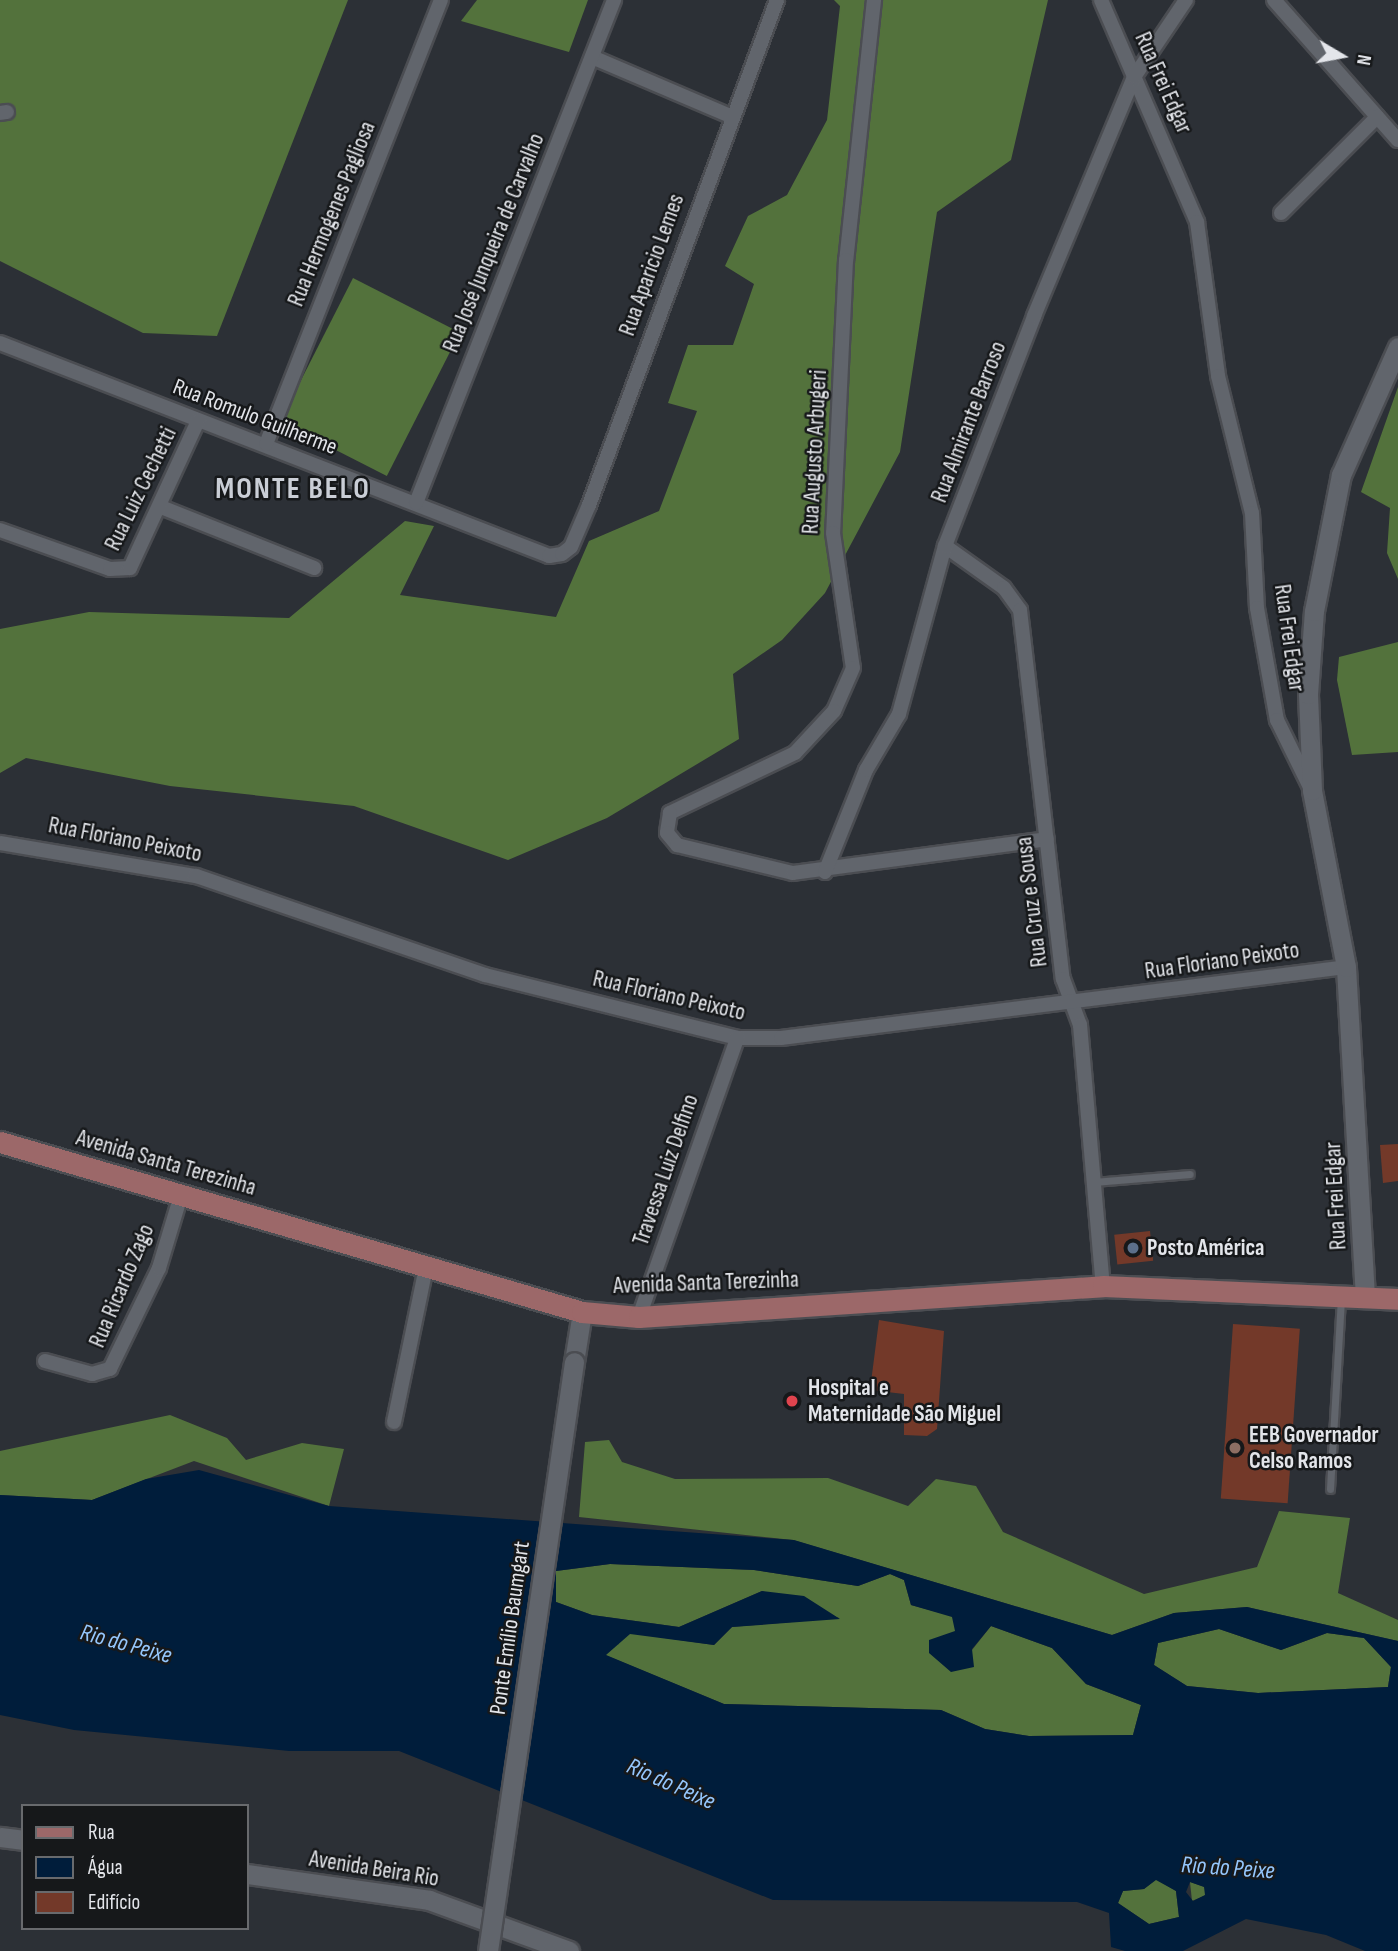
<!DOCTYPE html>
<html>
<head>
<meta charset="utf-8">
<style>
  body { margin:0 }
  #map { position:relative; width:1398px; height:1951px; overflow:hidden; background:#2c3036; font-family:"Sofia Sans Condensed",sans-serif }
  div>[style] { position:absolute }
  .forest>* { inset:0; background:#53723c; transform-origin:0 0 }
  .water>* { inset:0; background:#001d3b }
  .building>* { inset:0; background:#733929; transform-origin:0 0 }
  .roads { filter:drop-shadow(2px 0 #4b4d52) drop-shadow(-2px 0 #4b4d52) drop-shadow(0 2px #4b4d52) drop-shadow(0 -2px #4b4d52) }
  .lane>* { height:7px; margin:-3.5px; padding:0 3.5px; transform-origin:3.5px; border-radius:3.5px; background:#61656c }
  .street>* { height:14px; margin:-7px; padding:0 7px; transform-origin:7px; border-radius:7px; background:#61656c }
  .secondary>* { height:19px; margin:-9.5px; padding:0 9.5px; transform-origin:9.5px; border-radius:9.5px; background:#61656c }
  .primary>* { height:21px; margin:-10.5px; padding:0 10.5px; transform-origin:10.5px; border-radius:10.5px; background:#9c6869 }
  .bridges { filter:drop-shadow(2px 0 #4b4d52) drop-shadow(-2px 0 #4b4d52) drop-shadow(0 2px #4b4d52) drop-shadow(0 -2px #4b4d52) }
  .secondary-bridge>* { height:19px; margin:-9.5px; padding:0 9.5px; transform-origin:9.5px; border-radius:9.5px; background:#61656c }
  .dots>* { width:19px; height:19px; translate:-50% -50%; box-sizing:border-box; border:4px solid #16181a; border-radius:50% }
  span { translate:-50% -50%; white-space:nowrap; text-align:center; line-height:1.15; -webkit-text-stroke:5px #16181a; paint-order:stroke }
  .street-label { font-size:23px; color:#e3e5ea }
  .poi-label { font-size:23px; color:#e3e5ea; font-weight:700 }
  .left { translate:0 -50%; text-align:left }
  .water-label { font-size:24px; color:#95c7fd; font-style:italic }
  .district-label { font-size:30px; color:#caced6; font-weight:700; letter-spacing:2px }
  .legend { position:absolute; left:21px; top:1804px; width:228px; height:126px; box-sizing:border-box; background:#16181a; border:2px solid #686a6d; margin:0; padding:9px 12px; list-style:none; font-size:21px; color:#e3e5ea }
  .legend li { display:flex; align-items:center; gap:14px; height:35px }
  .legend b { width:35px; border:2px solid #686a6d }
  .north { position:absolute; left:1307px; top:21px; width:70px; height:70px; -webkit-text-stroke:5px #16181a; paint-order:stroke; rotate:100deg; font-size:19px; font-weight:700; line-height:28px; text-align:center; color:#e3e5ea }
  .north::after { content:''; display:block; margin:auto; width:24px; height:32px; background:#e3e5ea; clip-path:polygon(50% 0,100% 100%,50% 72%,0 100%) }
</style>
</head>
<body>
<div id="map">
  <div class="forest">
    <i style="clip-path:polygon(0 0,348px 0,217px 336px,143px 333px,0 261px)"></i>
    <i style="clip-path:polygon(477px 0,588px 0,569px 52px,461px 21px)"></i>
    <i style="clip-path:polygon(834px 0,1048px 0,1011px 160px,937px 212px,900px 452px,825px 593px,782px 640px,733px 674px,739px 739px,607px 818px,508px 860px,354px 806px,170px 786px,26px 758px,0 773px,0 629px,89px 612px,289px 618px,405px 521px,434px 526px,400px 595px,556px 617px,589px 541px,659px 511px,697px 411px,668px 403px,688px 345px,733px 345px,754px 284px,725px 266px,748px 216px,787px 195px,827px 120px,840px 6px)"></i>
    <i style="left:353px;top:278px;width:120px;height:161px;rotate:27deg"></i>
    <i style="clip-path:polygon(1398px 387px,1398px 579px,1387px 553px,1390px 508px,1361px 492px)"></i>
    <i style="clip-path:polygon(1398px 642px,1398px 752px,1352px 755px,1337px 680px,1339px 657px)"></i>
    <i style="clip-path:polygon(170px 1415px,227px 1438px,246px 1460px,302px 1443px,344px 1449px,329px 1506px,194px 1461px,92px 1500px,0 1495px,0 1451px)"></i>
    <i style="clip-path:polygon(609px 1440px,622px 1462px,675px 1479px,828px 1478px,908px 1506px,936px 1479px,976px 1486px,1003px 1532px,1144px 1594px,1257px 1567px,1279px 1511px,1350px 1518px,1338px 1593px,1398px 1620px,1398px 1641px,1247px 1607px,1174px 1613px,1112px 1635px,793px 1540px,579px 1517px,585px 1442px)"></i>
    <i style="clip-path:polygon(610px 1564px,754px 1570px,858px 1586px,890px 1574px,904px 1580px,911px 1605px,952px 1616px,972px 1650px,991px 1626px,1052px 1648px,1086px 1684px,1141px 1705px,1133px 1735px,1029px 1736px,985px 1729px,941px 1710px,724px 1704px,605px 1655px,630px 1633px,714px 1645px,732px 1627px,839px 1618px,762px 1591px,679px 1627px,592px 1615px,556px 1602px,556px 1571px)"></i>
    <i style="clip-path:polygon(1219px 1629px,1281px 1650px,1327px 1633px,1364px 1638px,1391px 1667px,1388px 1687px,1258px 1693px,1187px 1686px,1154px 1665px,1158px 1643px)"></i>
    <i style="clip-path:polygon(1156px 1879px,1176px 1891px,1179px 1917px,1149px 1924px,1118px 1903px,1123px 1891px,1144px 1889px)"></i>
    <i style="clip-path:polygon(1190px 1882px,1205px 1887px,1206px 1895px,1192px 1901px)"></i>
  </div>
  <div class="water">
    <i style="clip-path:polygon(evenodd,199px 1470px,329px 1506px,794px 1540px,1112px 1635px,1174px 1613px,1247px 1607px,1398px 1641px,1398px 1951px,1365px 1951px,1326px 1935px,1246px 1919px,1183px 1951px,1125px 1951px,1111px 1947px,1109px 1913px,1077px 1902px,773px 1900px,399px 1751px,289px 1751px,74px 1730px,0 1715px,0 1495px,92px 1500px,146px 1479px,199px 1470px,610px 1564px,754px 1570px,858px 1586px,890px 1574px,904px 1580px,911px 1605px,952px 1617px,955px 1631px,929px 1640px,929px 1653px,951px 1672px,974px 1667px,972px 1649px,991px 1626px,1052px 1648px,1086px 1684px,1141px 1705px,1133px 1735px,1029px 1736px,985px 1729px,941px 1710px,724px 1704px,606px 1655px,630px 1634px,714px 1645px,732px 1627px,840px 1619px,804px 1596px,762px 1591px,679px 1627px,592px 1615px,556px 1602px,556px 1571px,610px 1564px,199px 1470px,1219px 1629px,1281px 1650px,1327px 1633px,1364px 1638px,1391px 1667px,1388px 1687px,1258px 1693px,1187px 1686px,1154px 1665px,1158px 1643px,1219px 1629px,199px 1470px,1156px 1880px,1176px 1891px,1179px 1917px,1149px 1924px,1118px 1903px,1123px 1891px,1144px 1889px,1156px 1880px,199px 1470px,1190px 1882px,1204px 1887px,1205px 1895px,1193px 1901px,1186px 1892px,1190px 1882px)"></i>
  </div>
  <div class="building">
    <i style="clip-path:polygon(1398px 1144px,1398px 1181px,1383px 1183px,1380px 1145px)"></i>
    <i style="left:1150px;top:1231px;width:30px;height:36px;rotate:84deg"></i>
    <i style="clip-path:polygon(879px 1320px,944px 1331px,937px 1429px,927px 1436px,904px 1435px,904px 1394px,870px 1390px)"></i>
    <i style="left:1233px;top:1324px;width:67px;height:175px;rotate:4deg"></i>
  </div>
  <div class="roads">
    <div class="lane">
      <i style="left:1094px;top:1182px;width:96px;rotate:-4.8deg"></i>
      <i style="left:1330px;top:1489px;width:189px;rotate:-86.7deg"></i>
    </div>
    <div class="street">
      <i style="left:874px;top:0;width:262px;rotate:96.1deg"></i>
      <i style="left:846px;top:260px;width:273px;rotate:92.7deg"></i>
      <i style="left:833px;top:533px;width:136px;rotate:81.6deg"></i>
      <i style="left:853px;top:668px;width:47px;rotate:113.8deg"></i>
      <i style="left:834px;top:711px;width:57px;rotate:132.9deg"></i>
      <i style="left:795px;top:753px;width:139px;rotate:154.4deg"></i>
      <i style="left:670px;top:813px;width:20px;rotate:99deg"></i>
      <i style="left:667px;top:833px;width:16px;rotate:50deg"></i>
      <i style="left:677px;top:845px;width:119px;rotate:13.6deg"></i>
      <i style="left:793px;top:873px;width:256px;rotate:-7.6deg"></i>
      <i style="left:1101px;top:0;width:242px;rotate:66.6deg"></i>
      <i style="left:1197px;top:222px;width:155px;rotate:82.2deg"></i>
      <i style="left:1218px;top:376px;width:141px;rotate:76.1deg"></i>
      <i style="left:1252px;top:513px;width:95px;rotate:87deg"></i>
      <i style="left:1257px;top:608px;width:114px;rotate:79.9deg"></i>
      <i style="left:1277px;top:720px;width:77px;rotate:63.8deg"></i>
      <i style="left:1274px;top:0;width:187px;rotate:48.5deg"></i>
      <i style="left:592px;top:57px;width:150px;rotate:23.1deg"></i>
      <i style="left:0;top:113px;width:7px;rotate:-8deg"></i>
      <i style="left:1281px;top:213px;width:136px;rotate:-45deg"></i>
      <i style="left:0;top:343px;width:589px;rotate:21.21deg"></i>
      <i style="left:549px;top:556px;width:13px;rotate:-9deg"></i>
      <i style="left:562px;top:554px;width:11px;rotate:-38deg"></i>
      <i style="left:571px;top:547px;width:46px;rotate:-66.8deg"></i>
      <i style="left:589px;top:505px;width:539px;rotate:-69.58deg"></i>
      <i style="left:266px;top:444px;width:477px;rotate:-68.5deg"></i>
      <i style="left:416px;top:503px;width:541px;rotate:-68.51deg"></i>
      <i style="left:161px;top:507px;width:165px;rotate:21.7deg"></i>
      <i style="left:0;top:530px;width:117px;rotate:19.5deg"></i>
      <i style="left:110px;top:569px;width:20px;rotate:-3deg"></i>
      <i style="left:130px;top:568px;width:162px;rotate:-65.2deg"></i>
      <i style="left:945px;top:546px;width:72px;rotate:35.4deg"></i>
      <i style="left:1004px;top:588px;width:27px;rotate:54deg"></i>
      <i style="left:1020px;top:610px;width:371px;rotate:83.4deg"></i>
      <i style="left:1063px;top:979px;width:49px;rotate:69.7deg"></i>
      <i style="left:1080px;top:1025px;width:262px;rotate:85deg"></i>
      <i style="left:0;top:843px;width:199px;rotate:9.6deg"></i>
      <i style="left:196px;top:876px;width:305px;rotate:18.9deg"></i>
      <i style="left:485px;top:975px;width:260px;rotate:14deg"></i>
      <i style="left:737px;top:1038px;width:44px"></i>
      <i style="left:781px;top:1038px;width:569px;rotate:-7.16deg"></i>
      <i style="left:825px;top:872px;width:110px;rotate:-68.1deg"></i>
      <i style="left:866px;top:770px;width:65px;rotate:-59.5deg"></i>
      <i style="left:899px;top:714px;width:174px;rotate:-74.7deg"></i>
      <i style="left:945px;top:546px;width:247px;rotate:-68.8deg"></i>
      <i style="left:1034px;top:316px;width:259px;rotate:-67.3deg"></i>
      <i style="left:1134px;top:77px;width:93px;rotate:-56deg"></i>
      <i style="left:639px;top:1317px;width:296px;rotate:-70.6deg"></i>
      <i style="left:45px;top:1361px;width:49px;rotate:15.5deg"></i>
      <i style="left:92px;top:1374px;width:19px;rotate:-16deg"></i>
      <i style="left:110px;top:1369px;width:112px;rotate:-64.1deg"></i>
      <i style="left:159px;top:1268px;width:76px;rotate:-73.2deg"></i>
      <i style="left:394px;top:1422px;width:157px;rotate:-78.3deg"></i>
    </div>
    <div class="secondary">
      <i style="left:1365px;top:1297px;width:331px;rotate:-93.3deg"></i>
      <i style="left:1346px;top:967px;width:180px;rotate:-100.9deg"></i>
      <i style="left:1312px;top:790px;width:96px;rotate:-92.4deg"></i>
      <i style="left:1308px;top:694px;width:83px;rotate:-85.9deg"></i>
      <i style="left:1314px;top:611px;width:139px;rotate:-78.8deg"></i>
      <i style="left:1341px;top:475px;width:140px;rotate:-66deg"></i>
      <i style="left:574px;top:1362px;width:51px;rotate:-80.9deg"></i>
      <i style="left:0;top:1837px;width:23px;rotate:7deg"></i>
      <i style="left:247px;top:1874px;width:184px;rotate:8.1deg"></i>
      <i style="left:429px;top:1900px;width:149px;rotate:20deg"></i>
    </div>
    <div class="primary">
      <i style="left:0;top:1142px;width:606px;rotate:16.28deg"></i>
      <i style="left:582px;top:1312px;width:57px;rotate:5deg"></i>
      <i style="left:639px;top:1317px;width:465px;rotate:-3.8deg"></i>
      <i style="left:1103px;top:1286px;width:295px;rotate:2.5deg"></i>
    </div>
  </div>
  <div class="bridges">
    <div class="secondary-bridge">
      <i style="left:488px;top:1951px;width:595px;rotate:-81.69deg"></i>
    </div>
  </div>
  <div class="dots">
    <i style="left:1133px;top:1248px;background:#5c6f8a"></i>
    <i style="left:792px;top:1401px;background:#e0444e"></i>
    <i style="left:1235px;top:1448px;background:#8d6e63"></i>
  </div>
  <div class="street-label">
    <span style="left:1163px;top:83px;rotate:66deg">Rua Frei Edgar</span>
    <span style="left:332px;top:214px;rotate:-68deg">Rua Hermogenes Pagliosa</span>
    <span style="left:494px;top:243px;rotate:-68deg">Rua José Junqueira de Carvalho</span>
    <span style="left:652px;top:265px;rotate:-70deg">Rua Aparicio Lemes</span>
    <span style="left:255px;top:417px;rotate:21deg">Rua Romulo Guilherme</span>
    <span style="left:969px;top:422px;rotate:-69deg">Rua Almirante Barroso</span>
    <span style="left:815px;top:452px;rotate:-87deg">Rua Augusto Arbugeri</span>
    <span style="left:141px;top:489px;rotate:-64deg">Rua Luiz Cechetti</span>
    <span style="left:1289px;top:638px;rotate:82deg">Rua Frei Edgar</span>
    <span style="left:125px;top:840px;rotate:11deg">Rua Floriano Peixoto</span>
    <span style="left:1032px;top:902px;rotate:-97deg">Rua Cruz e Sousa</span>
    <span style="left:1222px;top:961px;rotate:-8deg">Rua Floriano Peixoto</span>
    <span style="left:669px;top:996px;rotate:13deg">Rua Floriano Peixoto</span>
    <span style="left:166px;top:1163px;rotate:16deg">Avenida Santa Terezinha</span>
    <span style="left:666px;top:1170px;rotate:-71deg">Travessa Luiz Delfino</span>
    <span style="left:1336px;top:1196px;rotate:-93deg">Rua Frei Edgar</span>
    <span style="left:706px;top:1283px;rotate:-2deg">Avenida Santa Terezinha</span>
    <span style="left:122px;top:1286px;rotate:-67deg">Rua Ricardo Zago</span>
    <span style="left:510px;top:1628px;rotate:-82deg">Ponte Emílio Baumgart</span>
    <span style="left:374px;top:1869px;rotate:9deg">Avenida Beira Rio</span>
  </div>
  <div class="poi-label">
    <span class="left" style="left:1147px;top:1248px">Posto América</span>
    <span class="left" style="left:808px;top:1401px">Hospital e<br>Maternidade São Miguel</span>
    <span class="left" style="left:1249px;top:1448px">EEB Governador<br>Celso Ramos</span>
  </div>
  <div class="water-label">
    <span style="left:126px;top:1644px;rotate:15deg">Rio do Peixe</span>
    <span style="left:671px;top:1784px;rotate:24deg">Rio do Peixe</span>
    <span style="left:1228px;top:1868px;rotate:4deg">Rio do Peixe</span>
  </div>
  <div class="district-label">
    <span style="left:293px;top:489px">MONTE BELO</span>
  </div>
  <ul class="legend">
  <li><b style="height:9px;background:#9c6869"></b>Rua</li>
  <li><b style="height:19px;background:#001d3b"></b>Água</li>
  <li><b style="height:19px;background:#733929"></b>Edifício</li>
  </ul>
  <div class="north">N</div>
</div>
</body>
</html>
